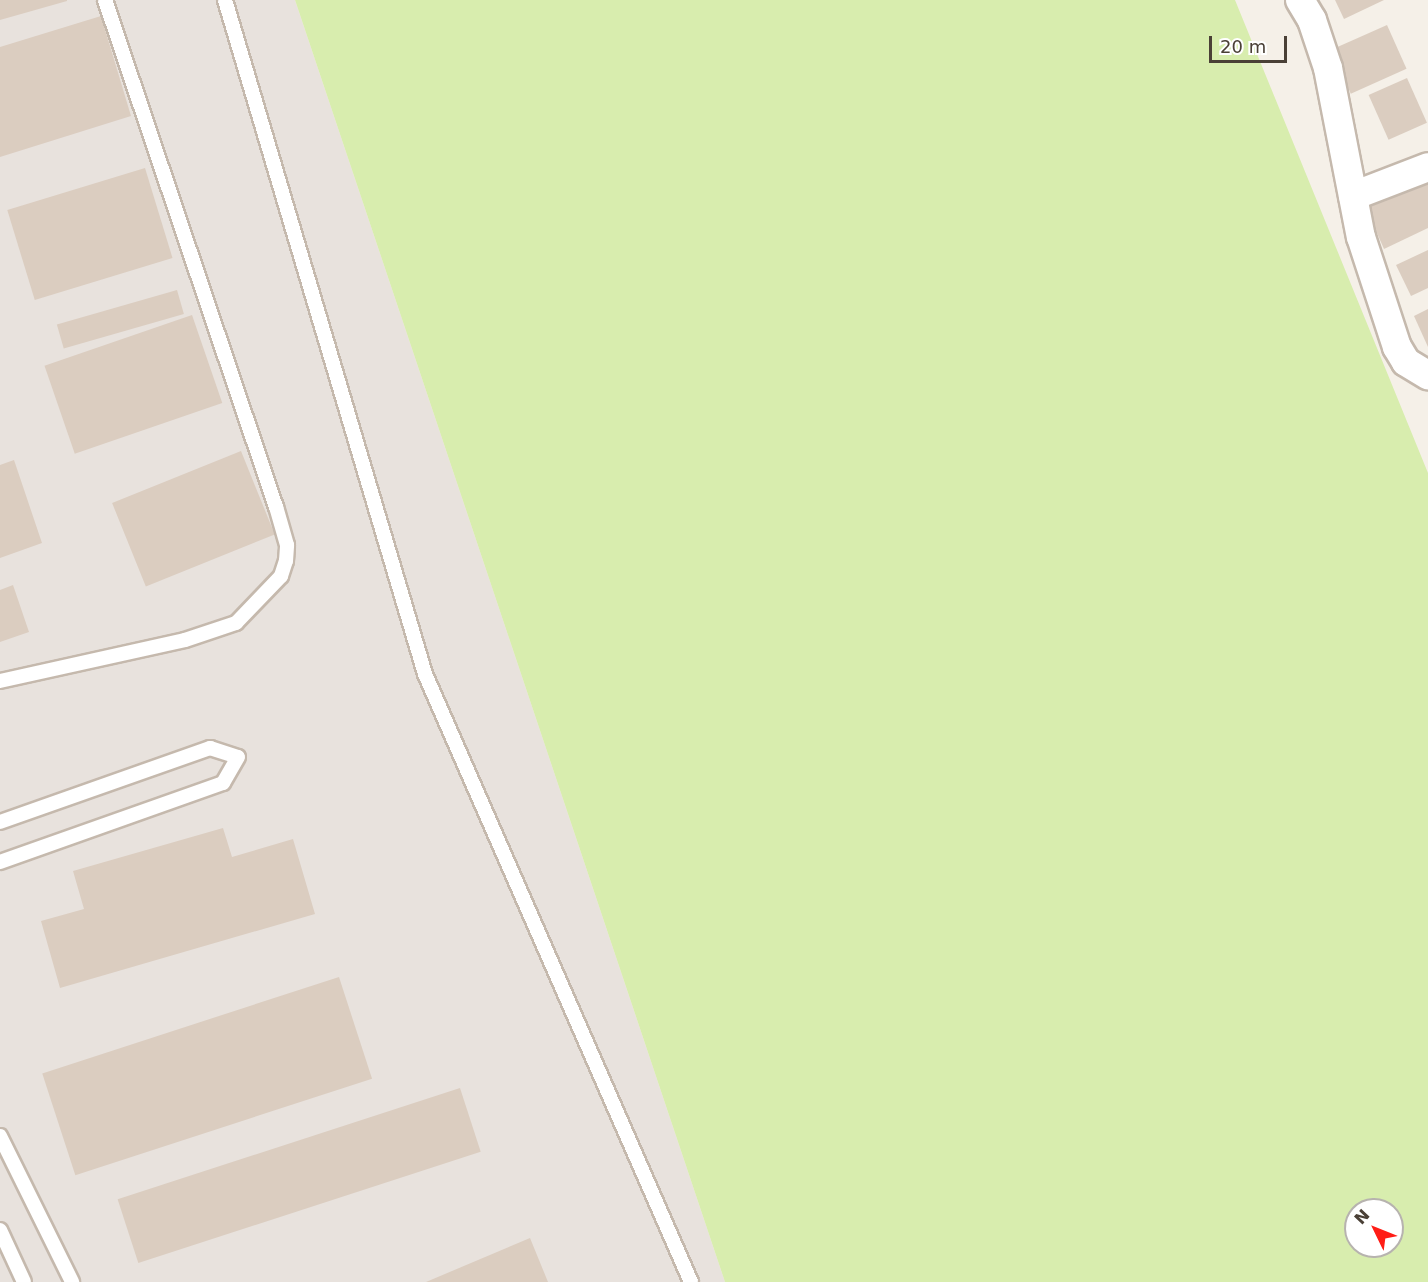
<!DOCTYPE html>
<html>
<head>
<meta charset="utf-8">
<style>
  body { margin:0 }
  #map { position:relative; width:1428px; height:1282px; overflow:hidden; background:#f5f0e8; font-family:"DejaVu Sans",sans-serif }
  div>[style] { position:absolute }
  .industrial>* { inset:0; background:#e8e2dd }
  .green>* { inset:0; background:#d8edae }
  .building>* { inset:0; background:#dbcdc0; transform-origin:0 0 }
  .roads { filter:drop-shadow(2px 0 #c5b9ad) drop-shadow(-2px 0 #c5b9ad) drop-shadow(0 2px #c5b9ad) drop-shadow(0 -2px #c5b9ad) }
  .lane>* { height:14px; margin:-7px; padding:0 7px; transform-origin:7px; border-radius:7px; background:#fff }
  .street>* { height:28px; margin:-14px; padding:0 14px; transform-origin:14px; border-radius:14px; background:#fff }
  span { translate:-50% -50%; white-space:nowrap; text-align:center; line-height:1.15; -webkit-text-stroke:4.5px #fff; paint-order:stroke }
  .north { position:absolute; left:1344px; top:1198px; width:60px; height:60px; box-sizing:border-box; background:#fff; border:2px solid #b7b3af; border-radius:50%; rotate:313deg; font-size:16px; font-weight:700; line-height:24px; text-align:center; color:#4a4036 }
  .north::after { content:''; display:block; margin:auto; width:21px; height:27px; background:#ff1d16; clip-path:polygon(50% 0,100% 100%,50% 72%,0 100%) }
  .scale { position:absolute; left:1209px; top:36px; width:78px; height:27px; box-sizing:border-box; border:3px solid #4a4036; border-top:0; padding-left:8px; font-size:18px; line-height:21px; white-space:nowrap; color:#4a4036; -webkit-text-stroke:4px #fff; paint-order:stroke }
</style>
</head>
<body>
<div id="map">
  <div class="industrial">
    <i style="clip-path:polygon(0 0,295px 0,725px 1282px,0 1282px)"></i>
  </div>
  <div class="green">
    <i style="clip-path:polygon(evenodd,295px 0,1235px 0,1428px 473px,1428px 1282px,725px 1282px,295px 0,1356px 1210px,1392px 1210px,1392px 1246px,1356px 1246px,1356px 1210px)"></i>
  </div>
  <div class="building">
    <i style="clip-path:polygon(0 0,67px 0,67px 1px,0 20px)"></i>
    <i style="clip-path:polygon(1335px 0,1384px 0,1344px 19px)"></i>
    <i style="clip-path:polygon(101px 16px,131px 116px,0 157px,0 47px)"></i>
    <i style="left:1387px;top:25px;width:48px;height:61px;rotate:66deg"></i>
    <i style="left:1407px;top:78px;width:49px;height:42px;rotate:66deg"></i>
    <i style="left:145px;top:168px;width:94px;height:144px;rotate:73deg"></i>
    <i style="clip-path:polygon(1428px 177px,1428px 228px,1384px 249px,1365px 206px)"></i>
    <i style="clip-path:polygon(1428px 250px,1428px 288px,1411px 296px,1396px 265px)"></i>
    <i style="left:177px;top:290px;width:25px;height:125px;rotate:74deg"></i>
    <i style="clip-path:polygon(1428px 309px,1428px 347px,1414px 316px)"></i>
    <i style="left:192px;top:315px;width:93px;height:156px;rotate:71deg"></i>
    <i style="left:241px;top:451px;width:90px;height:139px;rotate:68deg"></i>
    <i style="clip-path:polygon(14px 460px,42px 543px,0 558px,0 465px)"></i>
    <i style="clip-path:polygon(13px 585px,29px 632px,0 642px,0 590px)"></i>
    <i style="clip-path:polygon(223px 828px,232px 857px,293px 839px,315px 914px,60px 988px,41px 921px,84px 909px,73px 871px)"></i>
    <i style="left:339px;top:977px;width:107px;height:312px;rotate:72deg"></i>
    <i style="left:460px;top:1088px;width:67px;height:360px;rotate:72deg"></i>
    <i style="clip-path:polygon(530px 1238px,548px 1282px,426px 1282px)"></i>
  </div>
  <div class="roads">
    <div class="lane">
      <i style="left:225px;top:0;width:703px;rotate:73.47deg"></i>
      <i style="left:425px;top:674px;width:664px;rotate:66.37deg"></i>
      <i style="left:0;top:681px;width:189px;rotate:-12.5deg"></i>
      <i style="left:185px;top:640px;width:54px;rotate:-18.4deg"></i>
      <i style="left:236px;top:623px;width:65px;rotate:-46.2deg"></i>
      <i style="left:281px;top:576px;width:16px;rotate:-72deg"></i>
      <i style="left:286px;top:561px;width:16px;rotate:-86deg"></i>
      <i style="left:287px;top:545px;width:40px;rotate:-106deg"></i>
      <i style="left:276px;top:507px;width:535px;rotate:-108.64deg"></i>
      <i style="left:0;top:822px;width:223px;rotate:-19.4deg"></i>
      <i style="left:210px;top:748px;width:29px;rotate:18deg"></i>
      <i style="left:238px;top:757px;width:30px;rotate:120deg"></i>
      <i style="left:223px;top:783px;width:237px;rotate:160.5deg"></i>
      <i style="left:0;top:1136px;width:163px;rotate:63.7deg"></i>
      <i style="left:0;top:1230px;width:57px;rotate:65.2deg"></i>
    </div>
    <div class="street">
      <i style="left:1300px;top:0;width:23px;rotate:59deg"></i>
      <i style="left:1312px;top:20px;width:51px;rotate:71.6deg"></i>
      <i style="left:1328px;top:68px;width:172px;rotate:79deg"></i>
      <i style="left:1361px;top:237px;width:116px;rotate:71.9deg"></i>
      <i style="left:1397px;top:347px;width:17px;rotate:59deg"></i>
      <i style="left:1406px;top:362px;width:26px;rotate:31deg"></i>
      <i style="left:1353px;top:196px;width:80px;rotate:-21.1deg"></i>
    </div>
  </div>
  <div class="north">N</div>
  <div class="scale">20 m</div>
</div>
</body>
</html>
